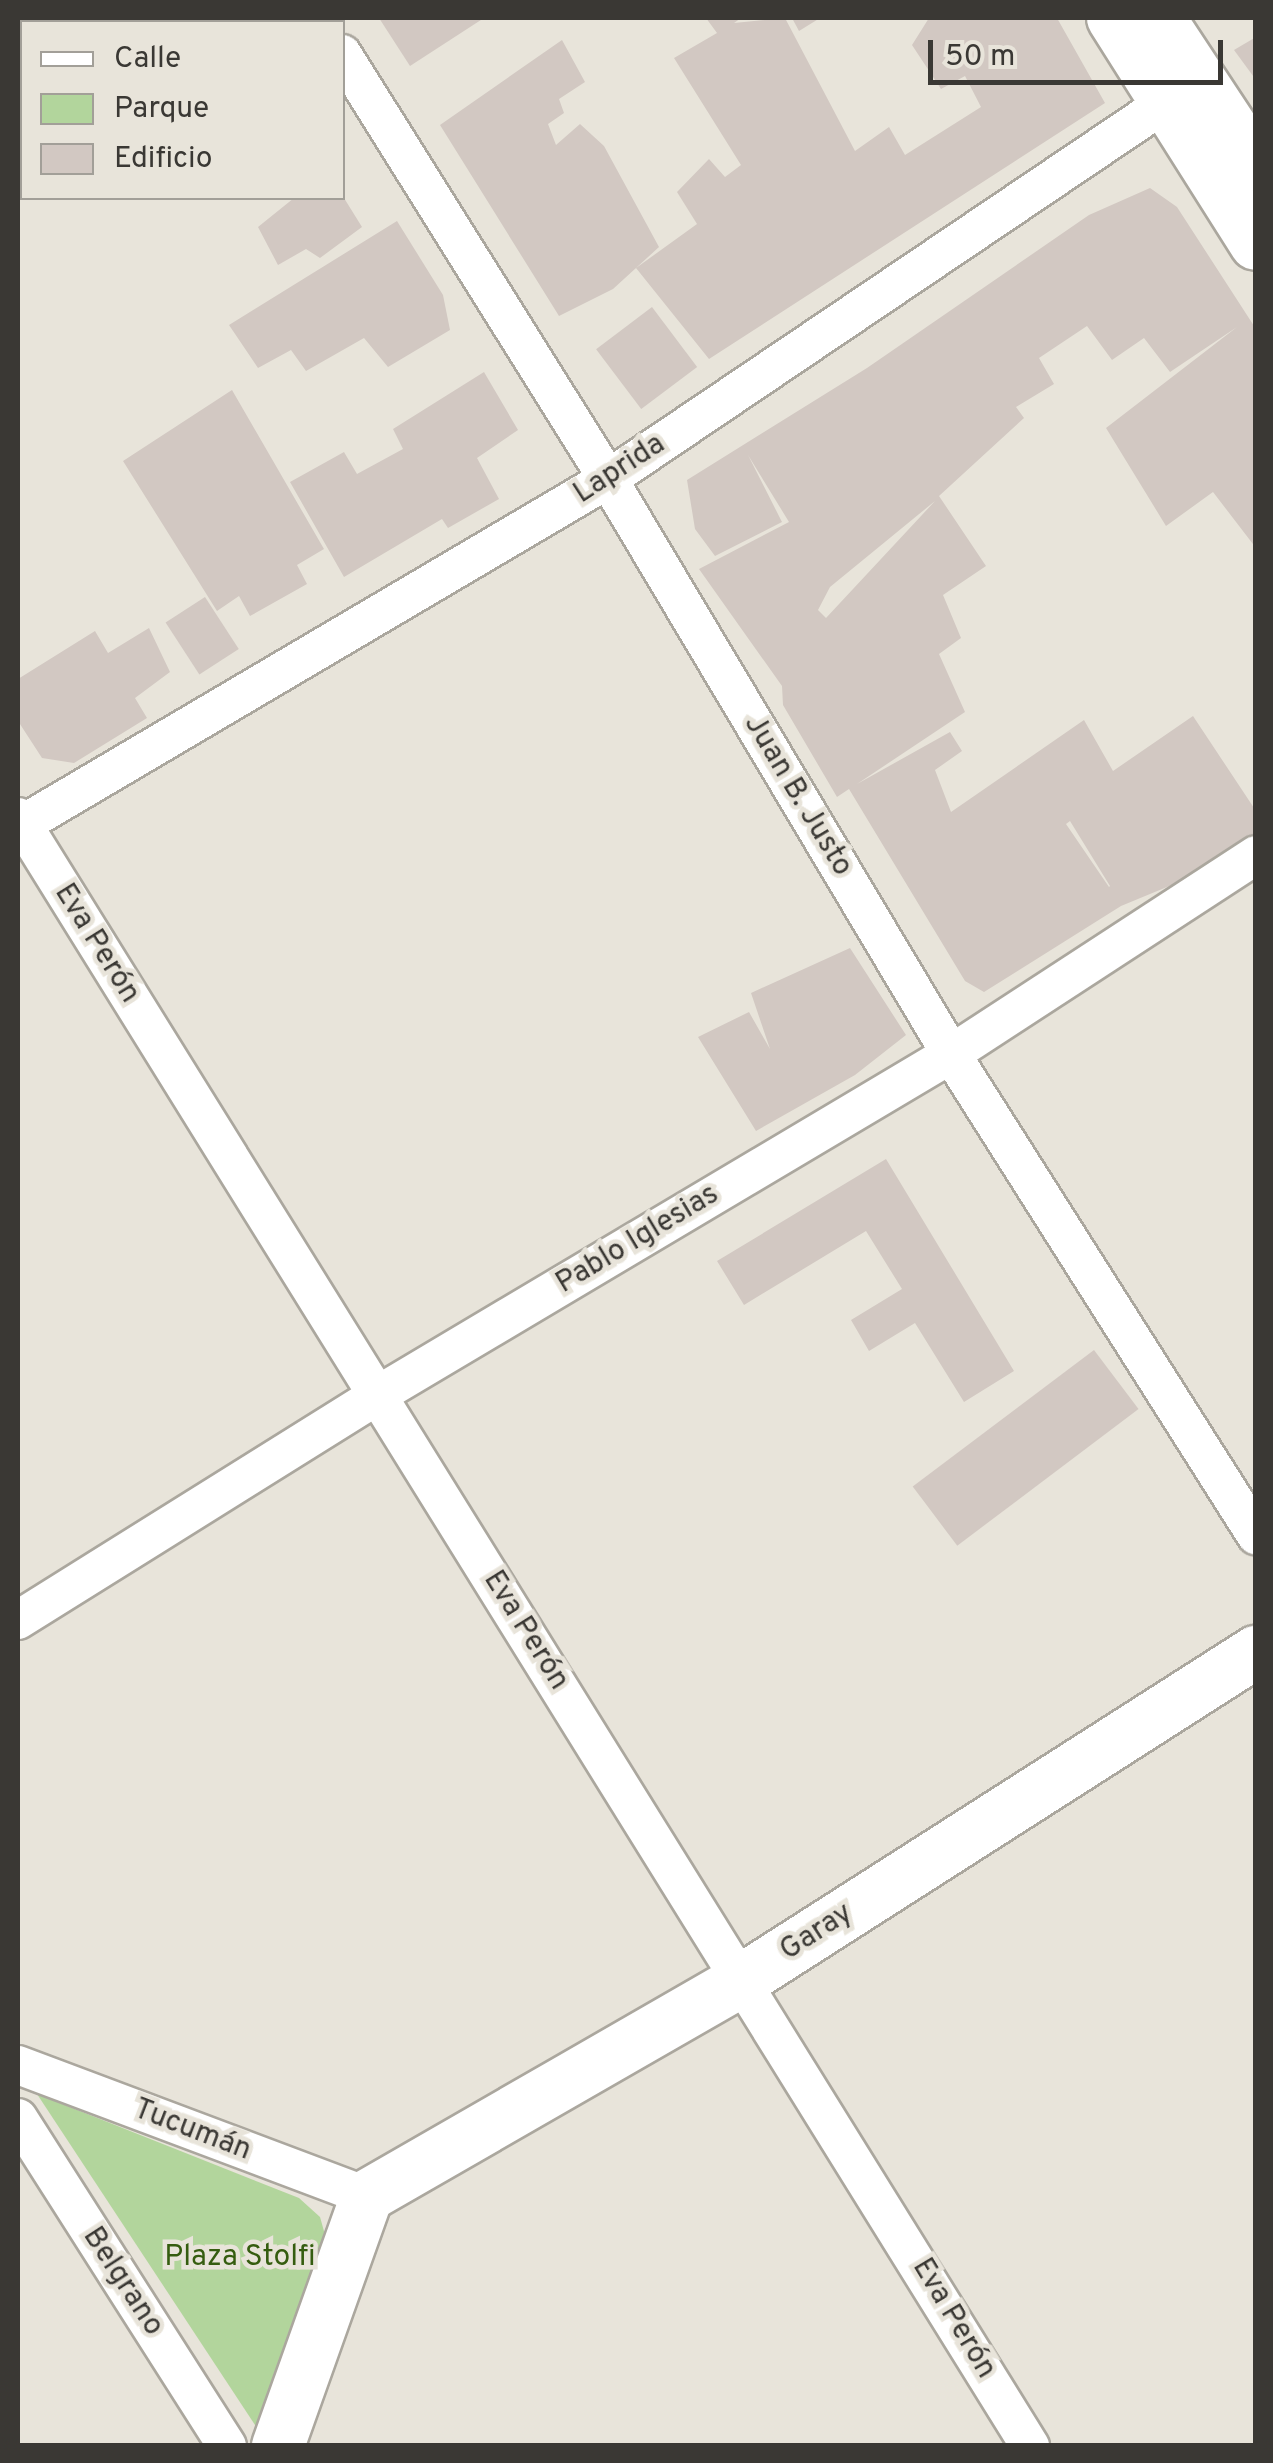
<!DOCTYPE html>
<html>
<head>
<meta charset="utf-8">
<style>
  body { margin:0 }
  #map { position:relative; width:1273px; height:2463px; overflow:hidden; background:#e8e4da; font-family:Overpass,sans-serif }
  div>[style] { position:absolute }
  .green>* { inset:0; background:#b2d59c }
  .building>* { inset:0; background:#d2c8c2; transform-origin:0 0 }
  .roads { filter:drop-shadow(2px 0 #aba79e) drop-shadow(-2px 0 #aba79e) drop-shadow(0 2px #aba79e) drop-shadow(0 -2px #aba79e) }
  .street>* { height:38px; margin:-19px; padding:0 19px; transform-origin:19px; border-radius:19px; background:#fff }
  .secondary>* { height:52px; margin:-26px; padding:0 26px; transform-origin:26px; border-radius:26px; background:#fff }
  span { translate:-50% -50%; white-space:nowrap; text-align:center; line-height:1.15; -webkit-text-stroke:9px #e8e4da; paint-order:stroke }
  .street-label { font-size:30px; color:#3a3834 }
  .park-label { font-size:30px; color:#355d10 }
  .frame { position:absolute; inset:0; border:20px solid #3a3834; pointer-events:none }
  .legend { position:absolute; left:20px; top:20px; width:325px; height:180px; box-sizing:border-box; background:#e8e4da; border:2px solid #a29f98; margin:0; padding:12px 18px; list-style:none; font-size:30px; color:#3a3834 }
  .legend li { display:flex; align-items:center; gap:20px; height:50px }
  .legend b { width:50px; border:2px solid #a29f98 }
  .scale { position:absolute; left:928px; top:40px; width:295px; height:45px; box-sizing:border-box; border:5px solid #3a3834; border-top:0; padding-left:12px; font-size:30px; line-height:35px; white-space:nowrap; color:#3a3834; -webkit-text-stroke:8px #e8e4da; paint-order:stroke }
</style>
</head>
<body>
<div id="map">
  <div class="green">
    <i style="clip-path:polygon(37px 2094px,299px 2198px,320px 2217px,329px 2249px,259px 2431px)"></i>
  </div>
  <div class="building">
    <i style="clip-path:polygon(18px 18px,265px 18px,269px 22px,22px 22px,18px 96px)"></i>
    <i style="clip-path:polygon(379px 18px,484px 18px,410px 66px)"></i>
    <i style="clip-path:polygon(706px 18px,741px 18px,734px 23px,785px 18px,855px 151px,889px 127px,905px 155px,981px 107px,965px 76px,941px 89px,912px 45px,929px 18px,1057px 18px,1105px 103px,709px 359px,636px 268px,613px 289px,559px 316px,440px 125px,562px 40px,585px 82px,559px 99px,564px 113px,548px 124px,556px 145px,580px 124px,604px 146px,659px 247px,636px 268px,697px 224px,677px 192px,709px 159px,725px 177px,741px 165px,674px 58px,717px 33px)"></i>
    <i style="clip-path:polygon(792px 18px,820px 18px,799px 31px)"></i>
    <i style="clip-path:polygon(1256px 37px,1256px 80px,1234px 50px)"></i>
    <i style="clip-path:polygon(evenodd,1150px 188px,1177px 207px,1256px 329px,1256px 548px,1213px 492px,1166px 526px,1106px 428px,1237px 327px,1170px 372px,1144px 338px,1112px 360px,1087px 326px,1039px 358px,1054px 384px,1016px 407px,1024px 418px,939px 496px,986px 566px,943px 595px,961px 638px,939px 654px,965px 712px,857px 784px,950px 732px,962px 751px,935px 770px,951px 812px,1084px 720px,1113px 771px,1193px 716px,1256px 811px,1256px 833px,1179px 882px,1121px 906px,984px 992px,965px 981px,849px 789px,837px 797px,783px 705px,782px 686px,699px 569px,789px 522px,748px 455px,782px 522px,715px 556px,695px 529px,687px 480px,867px 368px,1089px 215px,1150px 188px,935px 501px,826px 618px,818px 610px,830px 587px,935px 501px,1150px 188px,1070px 821px,1110px 886px,1109px 887px,1066px 824px,1070px 821px)"></i>
    <i style="clip-path:polygon(294px 198px,344px 198px,362px 227px,320px 258px,306px 249px,278px 265px,258px 227px)"></i>
    <i style="clip-path:polygon(397px 221px,443px 295px,450px 330px,388px 367px,364px 338px,306px 371px,291px 350px,258px 368px,229px 325px)"></i>
    <i style="left:652px;top:307px;width:75px;height:70px;rotate:53deg"></i>
    <i style="clip-path:polygon(484px 372px,518px 430px,477px 458px,499px 499px,448px 528px,442px 519px,344px 577px,290px 482px,344px 452px,357px 474px,403px 449px,393px 429px)"></i>
    <i style="clip-path:polygon(232px 390px,324px 549px,297px 565px,307px 584px,250px 616px,239px 596px,217px 611px,123px 461px)"></i>
    <i style="left:205px;top:597px;width:62px;height:47px;rotate:57deg"></i>
    <i style="clip-path:polygon(149px 628px,170px 672px,135px 698px,147px 718px,74px 763px,42px 758px,18px 721px,18px 679px,95px 631px,108px 653px)"></i>
    <i style="clip-path:polygon(850px 948px,906px 1035px,855px 1075px,756px 1131px,698px 1037px,749px 1012px,770px 1049px,751px 993px)"></i>
    <i style="clip-path:polygon(886px 1159px,1014px 1371px,964px 1402px,915px 1323px,869px 1351px,851px 1320px,902px 1289px,866px 1231px,744px 1305px,717px 1261px)"></i>
    <i style="left:1094px;top:1350px;width:74px;height:227px;rotate:53deg"></i>
  </div>
  <div class="roads">
    <div class="street">
      <i style="left:320px;top:18px;width:5px;rotate:53deg"></i>
      <i style="left:342px;top:54px;width:501px;rotate:57.96deg"></i>
      <i style="left:608px;top:479px;width:670px;rotate:59.18deg"></i>
      <i style="left:951px;top:1054px;width:570px;rotate:57.62deg"></i>
      <i style="left:18px;top:817px;width:1918px;rotate:58.15deg"></i>
      <i style="left:18px;top:827px;width:685px;rotate:-30.53deg"></i>
      <i style="left:608px;top:479px;width:697px;rotate:-34.01deg"></i>
      <i style="left:18px;top:1620px;width:422px;rotate:-32deg"></i>
      <i style="left:376px;top:1396px;width:669px;rotate:-30.74deg"></i>
      <i style="left:951px;top:1054px;width:364px;rotate:-33.1deg"></i>
      <i style="left:18px;top:2065px;width:373px;rotate:20.6deg"></i>
      <i style="left:18px;top:2118px;width:389px;rotate:57.5deg"></i>
    </div>
    <div class="secondary">
      <i style="left:1113px;top:18px;width:267px;rotate:57.7deg"></i>
      <i style="left:1159px;top:18px;width:176px;rotate:56.6deg"></i>
      <i style="left:278px;top:2446px;width:265px;rotate:-70.4deg"></i>
      <i style="left:367px;top:2196px;width:435px;rotate:-29.9deg"></i>
      <i style="left:744px;top:1979px;width:608px;rotate:-32.57deg"></i>
    </div>
  </div>
  <div class="street-label">
    <span style="left:620px;top:470px;rotate:-33deg">Laprida</span>
    <span style="left:797px;top:796px;rotate:59deg">Juan B. Justo</span>
    <span style="left:96px;top:944px;rotate:58deg">Eva Perón</span>
    <span style="left:638px;top:1240px;rotate:-31deg">Pablo Iglesias</span>
    <span style="left:525px;top:1631px;rotate:58deg">Eva Perón</span>
    <span style="left:817px;top:1933px;rotate:-33deg">Garay</span>
    <span style="left:192px;top:2131px;rotate:21deg">Tucumán</span>
    <span style="left:122px;top:2282px;rotate:57deg">Belgrano</span>
    <span style="left:953px;top:2319px;rotate:59deg">Eva Perón</span>
  </div>
  <div class="park-label">
    <span style="left:240px;top:2258px">Plaza Stolfi</span>
  </div>
  <div class="frame"></div>
  <ul class="legend">
  <li><b style="height:12px;background:#fff"></b>Calle</li>
  <li><b style="height:28px;background:#b2d59c"></b>Parque</li>
  <li><b style="height:28px;background:#d2c8c2"></b>Edificio</li>
  </ul>
  <div class="scale">50 m</div>
</div>
</body>
</html>
